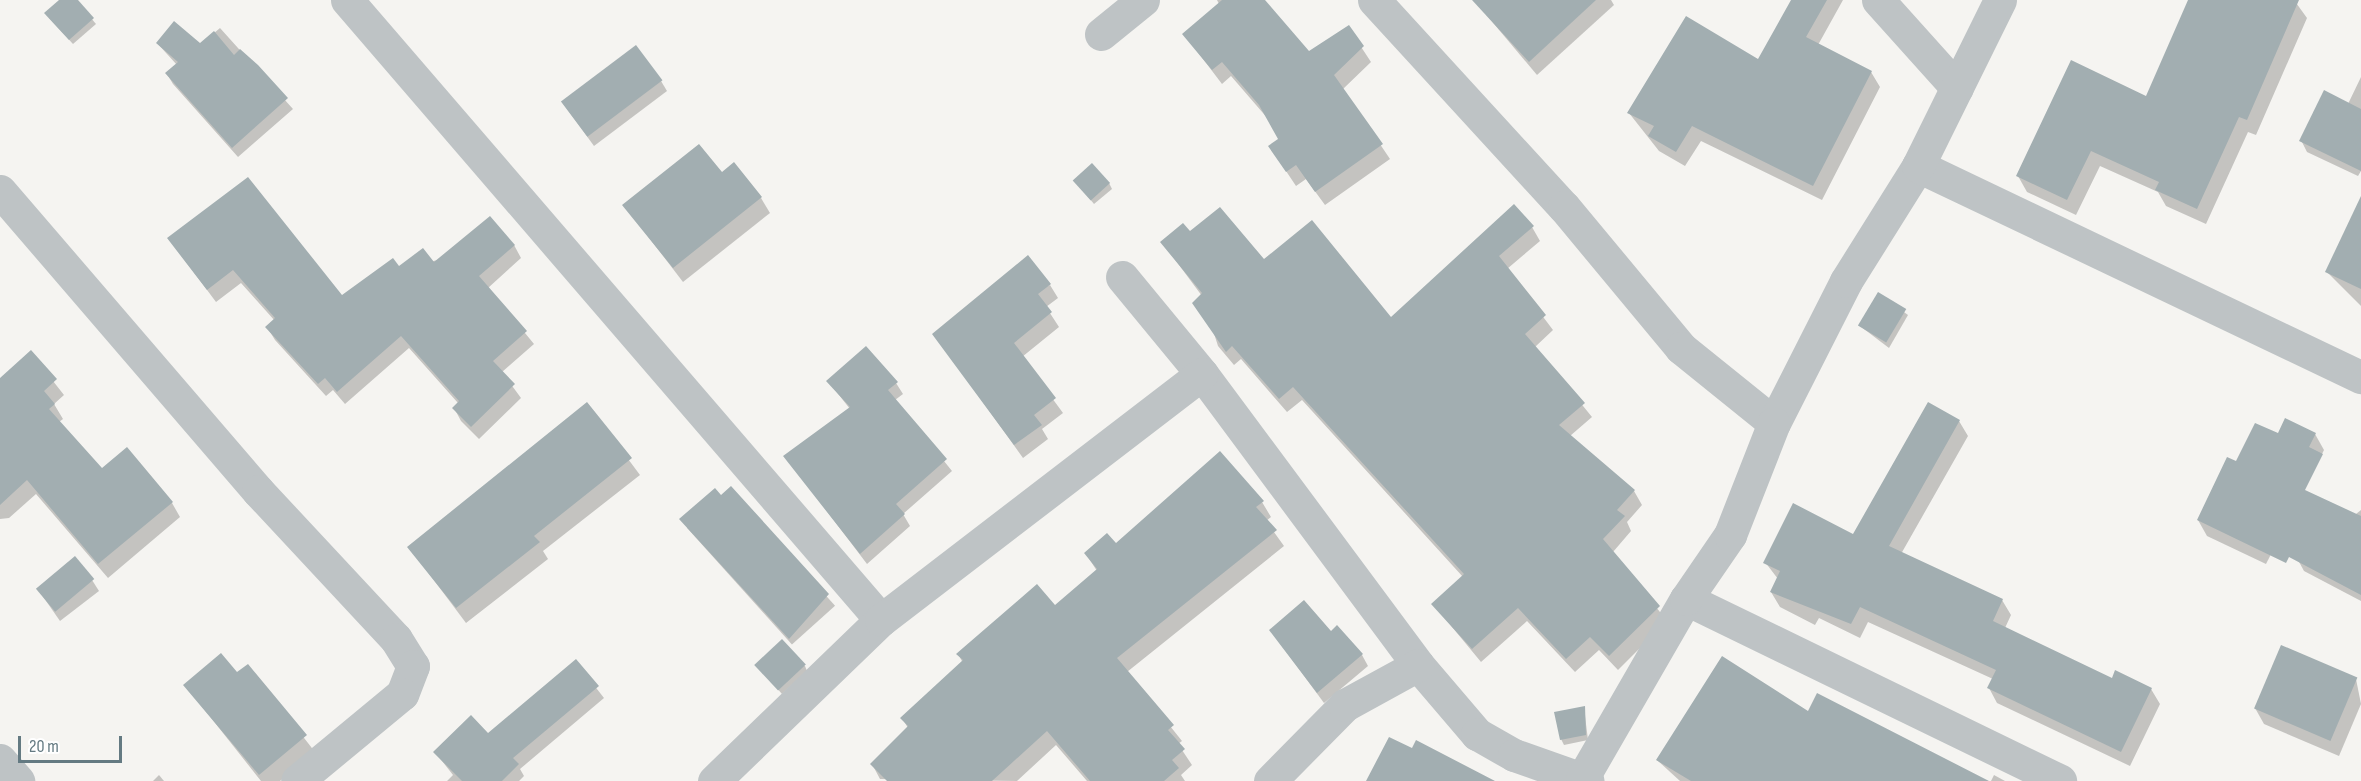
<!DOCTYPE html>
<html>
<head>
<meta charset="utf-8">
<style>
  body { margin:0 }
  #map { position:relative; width:2361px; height:781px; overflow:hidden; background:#f5f4f1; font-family:"Sofia Sans Condensed",sans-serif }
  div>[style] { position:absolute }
  .shadow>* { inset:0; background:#0003; transform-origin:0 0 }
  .building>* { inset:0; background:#a2aeb1; transform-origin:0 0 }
  .minor>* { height:33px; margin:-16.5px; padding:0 16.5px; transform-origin:16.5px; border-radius:16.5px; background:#bec3c5 }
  span { translate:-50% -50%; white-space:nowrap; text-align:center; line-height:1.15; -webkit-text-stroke:6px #fff; paint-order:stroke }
  .scale { position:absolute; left:18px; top:736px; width:104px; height:27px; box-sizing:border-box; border:3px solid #647a82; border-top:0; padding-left:8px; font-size:18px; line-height:21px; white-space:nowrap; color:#647a82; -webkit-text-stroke:4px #fff; paint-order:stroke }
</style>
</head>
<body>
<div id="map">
  <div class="shadow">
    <i style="clip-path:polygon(61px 0,76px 0,96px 24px,73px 44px,49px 18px)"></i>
    <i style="clip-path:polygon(1217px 0,1259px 0,1309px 53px,1348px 27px,1371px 62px,1343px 89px,1390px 159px,1325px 205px,1306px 179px,1296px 186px,1270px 147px,1280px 139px,1269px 120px,1231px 76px,1222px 84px,1184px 34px,1219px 4px)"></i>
    <i style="clip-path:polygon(1498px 0,1611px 0,1614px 5px,1537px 75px,1484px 12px)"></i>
    <i style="clip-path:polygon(1792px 0,1843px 0,1818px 45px,1871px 72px,1880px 87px,1822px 200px,1701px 141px,1685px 166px,1659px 151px,1629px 113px,1759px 61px)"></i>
    <i style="clip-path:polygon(2189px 0,2294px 0,2307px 18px,2256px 135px,2248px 132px,2206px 224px,2166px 206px,2158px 192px,2100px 166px,2076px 215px,2027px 192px,2018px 176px,2147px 98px)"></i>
    <i style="clip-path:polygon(220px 28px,293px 109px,238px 157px,173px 84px,167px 74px,177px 65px,157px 43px,200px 45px)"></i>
    <i style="clip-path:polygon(2361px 77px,2361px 171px,2358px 176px,2307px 152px,2301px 140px,2348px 104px)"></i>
    <i style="clip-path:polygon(661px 81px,667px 91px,594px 146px,562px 102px)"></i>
    <i style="clip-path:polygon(1075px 181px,1109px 183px,1112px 189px,1094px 204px)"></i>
    <i style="clip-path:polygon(761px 198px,770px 213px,683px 282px,624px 205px)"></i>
    <i style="clip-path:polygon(2361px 200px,2361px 306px,2327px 272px)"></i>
    <i style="clip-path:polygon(1532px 227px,1540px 241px,1507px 269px,1553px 330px,1535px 347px,1592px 417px,1570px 436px,1634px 491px,1642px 505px,1627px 522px,1631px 531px,1613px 552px,1667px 621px,1618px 670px,1599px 650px,1575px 672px,1527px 621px,1481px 662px,1433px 604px,1463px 577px,1302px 400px,1287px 412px,1241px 359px,1234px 365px,1218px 346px,1202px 296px,1162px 242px,1190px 233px,1391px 319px)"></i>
    <i style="clip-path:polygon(169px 239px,341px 297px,398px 268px,514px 245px,521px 258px,488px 288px,534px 344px,502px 372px,521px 398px,479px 439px,461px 421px,454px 408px,458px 403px,409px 348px,345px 404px,333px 390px,326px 396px,275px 340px,267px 327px,275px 321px,241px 283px,216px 302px)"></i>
    <i style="clip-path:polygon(1050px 285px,1058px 298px,1046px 307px,1059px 327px,1022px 357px,1063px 413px,1042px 429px,1048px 439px,1023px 458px,934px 334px)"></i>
    <i style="clip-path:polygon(1879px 294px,1908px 315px,1889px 348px,1860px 326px)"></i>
    <i style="clip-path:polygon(31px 353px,64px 395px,54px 404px,63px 419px,59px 422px,102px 470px,172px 503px,180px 517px,108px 578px,36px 494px,9px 518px,0 519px,0 380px)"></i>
    <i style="clip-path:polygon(828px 381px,896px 383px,903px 394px,895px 400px,952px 471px,903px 514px,910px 526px,867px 564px,785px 456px,850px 409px)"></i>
    <i style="clip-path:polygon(587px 404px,640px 475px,543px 551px,548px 559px,466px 623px,409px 547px)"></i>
    <i style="clip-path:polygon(1959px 421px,1968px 436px,1901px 554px,2002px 600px,2011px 615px,2005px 628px,2112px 680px,2151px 689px,2160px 704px,2130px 766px,1997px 703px,1989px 688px,1993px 679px,1868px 622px,1860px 638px,1819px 618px,1815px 625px,1780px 607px,1771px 592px,1778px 579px,1765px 562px,1854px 536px)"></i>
    <i style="clip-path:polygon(2315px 434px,2324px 450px,2266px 564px,2207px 536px,2198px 520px,2237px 463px,2278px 435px)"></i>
    <i style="left:730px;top:489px;width:157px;height:58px;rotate:48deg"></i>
    <i style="clip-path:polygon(1262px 502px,1271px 517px,1266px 521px,1284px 546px,1127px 672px,1182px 741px,1178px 744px,1192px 765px,1181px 775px,1185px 781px,1087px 781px,1056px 745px,1017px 781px,880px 779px,872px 764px,908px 728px,902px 718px,963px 663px,958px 654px,1055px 607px,1097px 571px,1086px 554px)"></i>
    <i style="clip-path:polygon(2361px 510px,2361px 601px,2304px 571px,2298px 560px)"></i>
    <i style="clip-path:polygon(92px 580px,99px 591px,60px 621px,37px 588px)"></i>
    <i style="clip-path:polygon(1271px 631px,1362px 655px,1368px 666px,1324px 703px)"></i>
    <i style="clip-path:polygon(576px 662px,604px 698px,520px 769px,524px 776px,519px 781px,447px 781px,453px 775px,435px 752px,488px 735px)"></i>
    <i style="clip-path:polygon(756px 664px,805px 666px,807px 671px,782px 694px)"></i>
    <i style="clip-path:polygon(248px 666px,315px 752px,280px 781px,261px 781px,185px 685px,237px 674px)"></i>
    <i style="clip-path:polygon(2356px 679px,2361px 704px,2339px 756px,2264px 724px,2255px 708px)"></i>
    <i style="clip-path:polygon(1584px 708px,1588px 740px,1564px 745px,1561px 739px)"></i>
    <i style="clip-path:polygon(1809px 713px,1985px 781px,1680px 781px,1657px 760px)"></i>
    <i style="clip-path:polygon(159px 775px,164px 781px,153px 781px)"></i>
    <i style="clip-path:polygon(1994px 775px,2005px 781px,1991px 781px)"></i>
  </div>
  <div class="building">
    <i style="clip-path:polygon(59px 0,78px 0,94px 18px,69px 40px,44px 13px)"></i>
    <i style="clip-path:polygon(1222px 0,1265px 0,1309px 51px,1349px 25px,1364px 46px,1334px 75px,1383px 144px,1315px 192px,1296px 165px,1286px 172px,1268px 146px,1278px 139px,1259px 105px,1222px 62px,1212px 70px,1182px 34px)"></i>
    <i style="clip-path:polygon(1472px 0,1596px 0,1529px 62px)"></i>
    <i style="clip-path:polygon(1791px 0,1827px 0,1806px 37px,1872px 71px,1813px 186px,1692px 126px,1676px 152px,1648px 136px,1654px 126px,1627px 113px,1686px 16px,1758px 59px)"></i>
    <i style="clip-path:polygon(2188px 0,2299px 0,2247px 120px,2239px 117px,2197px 209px,2155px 190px,2159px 182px,2091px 151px,2067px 200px,2016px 176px,2071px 60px,2146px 96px)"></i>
    <i style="clip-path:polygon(174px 21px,200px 43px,214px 31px,234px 55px,240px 49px,258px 65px,288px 98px,232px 148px,165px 73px,178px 62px,156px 43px)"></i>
    <i style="left:636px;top:45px;width:44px;height:94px;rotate:53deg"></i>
    <i style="clip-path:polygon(2324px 90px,2361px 109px,2361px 171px,2299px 141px)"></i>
    <i style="clip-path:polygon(699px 144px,722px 172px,734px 162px,762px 197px,673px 268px,622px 205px)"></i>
    <i style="left:1092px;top:163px;width:27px;height:26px;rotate:48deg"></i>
    <i style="clip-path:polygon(248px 177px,342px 295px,393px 258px,399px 266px,423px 248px,434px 262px,490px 216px,515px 245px,479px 276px,527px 331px,493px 361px,515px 384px,471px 427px,452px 408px,459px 401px,401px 336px,337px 392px,325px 378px,318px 384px,265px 327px,275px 318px,233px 270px,207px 290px,167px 238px)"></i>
    <i style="clip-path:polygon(2361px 196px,2361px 289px,2325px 272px)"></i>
    <i style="clip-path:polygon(1514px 204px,1534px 226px,1499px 256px,1546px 315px,1525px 334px,1585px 403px,1559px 425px,1635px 490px,1617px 510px,1625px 516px,1603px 539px,1660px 606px,1609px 656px,1590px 637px,1566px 659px,1518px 608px,1472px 649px,1431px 604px,1464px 574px,1293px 387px,1279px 399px,1232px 346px,1226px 352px,1192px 303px,1202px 293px,1160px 242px,1183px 223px,1190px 231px,1220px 207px,1264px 259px,1312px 220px,1391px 317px)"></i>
    <i style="clip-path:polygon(1028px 255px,1051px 284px,1038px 294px,1052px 312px,1014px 343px,1056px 398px,1034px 415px,1042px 425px,1014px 445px,932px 334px)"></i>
    <i style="left:1878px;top:292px;width:33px;height:39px;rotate:31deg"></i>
    <i style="clip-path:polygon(866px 346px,898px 382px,888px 390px,947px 459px,896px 504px,905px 514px,860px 554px,783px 456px,850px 407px,826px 381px)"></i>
    <i style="clip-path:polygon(31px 350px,57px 379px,44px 391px,55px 404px,49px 409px,102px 468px,127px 447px,173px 502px,98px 564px,27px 480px,0 505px,0 378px)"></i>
    <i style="clip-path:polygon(587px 402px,632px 458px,534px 536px,540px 542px,456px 608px,407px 547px)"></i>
    <i style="clip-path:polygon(1928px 402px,1960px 420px,1889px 546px,2003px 599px,1993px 621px,2112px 678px,2115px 670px,2152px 688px,2121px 752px,1987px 688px,1996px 670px,1860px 607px,1851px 624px,1770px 592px,1780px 571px,1763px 563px,1793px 503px,1853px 534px)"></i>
    <i style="clip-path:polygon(2285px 418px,2316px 433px,2309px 447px,2323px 454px,2305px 490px,2361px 516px,2361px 595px,2289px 557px,2286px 563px,2197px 520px,2227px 457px,2236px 461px,2255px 423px,2278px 433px)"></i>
    <i style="clip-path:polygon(1220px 451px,1264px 501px,1256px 507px,1277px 530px,1117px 658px,1174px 725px,1168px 730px,1185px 749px,1172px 760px,1179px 768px,1164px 781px,1090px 781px,1047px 731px,992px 781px,887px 781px,870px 764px,908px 726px,900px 718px,963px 660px,956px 654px,1037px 584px,1055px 605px,1097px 569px,1084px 553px,1107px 533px,1116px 543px)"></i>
    <i style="clip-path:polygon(731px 486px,829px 594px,789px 639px,679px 519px,715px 488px,721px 495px)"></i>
    <i style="left:75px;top:556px;width:30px;height:51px;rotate:50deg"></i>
    <i style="clip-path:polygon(1304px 600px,1331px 631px,1337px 625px,1363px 654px,1317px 693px,1269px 630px)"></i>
    <i style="left:782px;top:639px;width:35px;height:38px;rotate:47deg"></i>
    <i style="left:2281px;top:645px;width:83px;height:69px;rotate:23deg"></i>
    <i style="clip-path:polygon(221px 653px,237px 672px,248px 664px,307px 735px,259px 775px,183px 685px)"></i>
    <i style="clip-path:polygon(1722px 656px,1808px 711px,1817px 693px,1989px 781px,1691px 781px,1656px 760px)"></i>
    <i style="clip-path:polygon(576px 659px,599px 686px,513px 758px,519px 764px,502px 781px,462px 781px,433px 752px,471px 715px,488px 733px)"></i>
    <i style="clip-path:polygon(1585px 706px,1586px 735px,1560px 740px,1554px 712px)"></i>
    <i style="clip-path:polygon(1389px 737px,1412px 748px,1416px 740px,1495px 781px,1366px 781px)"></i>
  </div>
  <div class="minor">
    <i style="left:347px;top:0;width:818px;rotate:49.26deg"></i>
    <i style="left:1374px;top:0;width:281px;rotate:47.5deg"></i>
    <i style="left:1564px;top:207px;width:183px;rotate:50.3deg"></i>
    <i style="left:1681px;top:348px;width:119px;rotate:38.9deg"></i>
    <i style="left:1774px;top:423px;width:159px;rotate:-63.1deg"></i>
    <i style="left:1846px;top:281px;width:136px;rotate:-57.9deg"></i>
    <i style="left:1918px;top:166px;width:491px;rotate:25.5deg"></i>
    <i style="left:1878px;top:0;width:118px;rotate:48.1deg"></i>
    <i style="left:1101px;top:34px;width:54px;rotate:-39deg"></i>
    <i style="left:1918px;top:166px;width:185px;rotate:-63.7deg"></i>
    <i style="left:0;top:191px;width:396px;rotate:49.3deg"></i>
    <i style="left:258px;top:491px;width:202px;rotate:47deg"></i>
    <i style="left:396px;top:639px;width:32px;rotate:58deg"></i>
    <i style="left:413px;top:666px;width:30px;rotate:111deg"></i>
    <i style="left:402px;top:694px;width:136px;rotate:140.4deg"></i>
    <i style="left:1122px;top:277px;width:126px;rotate:50.5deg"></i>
    <i style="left:1202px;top:374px;width:362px;rotate:53.4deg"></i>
    <i style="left:1418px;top:665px;width:91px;rotate:49.5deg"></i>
    <i style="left:1477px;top:734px;width:43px;rotate:29.6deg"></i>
    <i style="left:1514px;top:755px;width:78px;rotate:19.4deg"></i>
    <i style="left:1686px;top:599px;width:416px;rotate:25.9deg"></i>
    <i style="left:0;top:760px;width:28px;rotate:49deg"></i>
    <i style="left:1582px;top:779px;width:208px;rotate:-60deg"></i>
    <i style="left:1686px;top:599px;width:78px;rotate:-55.5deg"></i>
    <i style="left:1730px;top:535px;width:120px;rotate:-68.6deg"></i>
    <i style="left:714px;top:781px;width:232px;rotate:-44deg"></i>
    <i style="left:881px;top:620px;width:404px;rotate:-37.5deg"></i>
    <i style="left:1270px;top:781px;width:107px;rotate:-45.4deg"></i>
    <i style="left:1345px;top:705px;width:83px;rotate:-28.7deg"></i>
  </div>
  <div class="scale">20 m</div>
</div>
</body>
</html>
